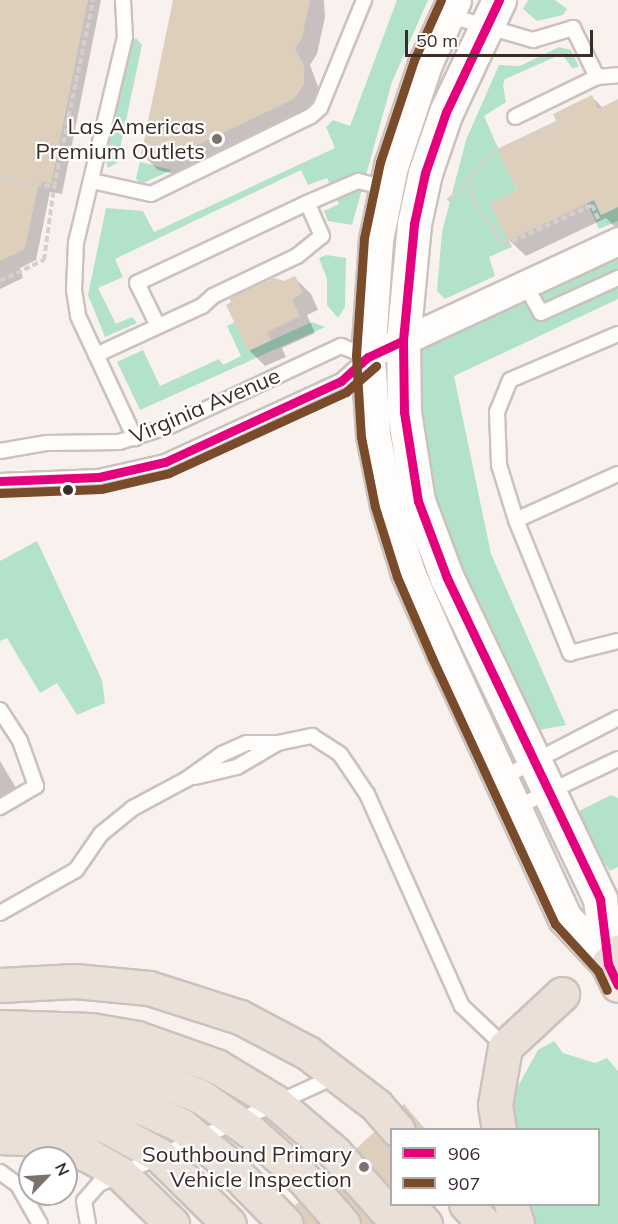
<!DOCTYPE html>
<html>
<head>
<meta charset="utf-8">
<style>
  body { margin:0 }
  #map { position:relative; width:618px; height:1224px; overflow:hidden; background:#f9f1ee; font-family:Mulish,sans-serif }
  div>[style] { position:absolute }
  .green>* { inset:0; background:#b2e3ca }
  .shadow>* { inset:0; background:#0003 }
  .building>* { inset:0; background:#decfbd }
  .path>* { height:4px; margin-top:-2px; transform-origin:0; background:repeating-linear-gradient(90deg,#d5d0ce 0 6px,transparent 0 9px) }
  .roads { filter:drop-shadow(2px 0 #cbc2be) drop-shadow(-2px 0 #cbc2be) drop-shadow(0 2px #cbc2be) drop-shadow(0 -2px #cbc2be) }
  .service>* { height:14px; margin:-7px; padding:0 7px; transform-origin:7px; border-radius:7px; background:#fefdfc }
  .minor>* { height:27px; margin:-13.5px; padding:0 13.5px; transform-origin:13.5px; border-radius:13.5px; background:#fefdfc }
  .secondary>* { height:33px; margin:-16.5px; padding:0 16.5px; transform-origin:16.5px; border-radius:16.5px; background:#fefdfc }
  .primary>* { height:33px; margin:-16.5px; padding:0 16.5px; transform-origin:16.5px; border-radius:16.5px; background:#f3ece6 }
  .motorway>* { height:33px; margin:-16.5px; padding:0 16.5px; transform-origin:16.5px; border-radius:16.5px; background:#ebe0d7 }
  .bus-1>* { height:9px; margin:-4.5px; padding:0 4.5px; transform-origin:4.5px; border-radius:4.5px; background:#e5007d }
  .bus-2>* { height:9px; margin:-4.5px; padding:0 4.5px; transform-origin:4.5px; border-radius:4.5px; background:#7a4b2a }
  .dots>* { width:16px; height:16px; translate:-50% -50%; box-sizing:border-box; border:3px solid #fff; border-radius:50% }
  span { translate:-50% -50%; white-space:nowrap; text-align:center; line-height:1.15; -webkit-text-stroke:4.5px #fff; paint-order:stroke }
  .poi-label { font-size:22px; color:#3a2c27 }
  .right { translate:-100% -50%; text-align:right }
  .street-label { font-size:22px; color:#3a2c27 }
  .legend { position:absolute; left:390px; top:1128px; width:210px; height:78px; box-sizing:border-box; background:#fff; border:2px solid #b0aba9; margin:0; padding:8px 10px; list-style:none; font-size:18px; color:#3a2c27 }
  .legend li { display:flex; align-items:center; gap:12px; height:30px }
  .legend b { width:30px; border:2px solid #b0aba9 }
  .north { position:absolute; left:18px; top:1146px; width:60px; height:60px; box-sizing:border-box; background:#fff; border:2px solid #b0aba9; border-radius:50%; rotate:65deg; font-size:16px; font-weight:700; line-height:24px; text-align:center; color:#3a2c27 }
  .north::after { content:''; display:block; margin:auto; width:21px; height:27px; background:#7d716d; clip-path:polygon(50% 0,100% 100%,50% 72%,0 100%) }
  .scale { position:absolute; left:405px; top:30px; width:188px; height:27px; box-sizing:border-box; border:3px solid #3a2c27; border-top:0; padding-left:8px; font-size:18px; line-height:21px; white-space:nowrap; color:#3a2c27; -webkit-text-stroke:4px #fff; paint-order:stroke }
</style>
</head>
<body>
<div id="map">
  <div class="green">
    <i style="clip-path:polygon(397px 0,428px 0,392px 82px,352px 225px,328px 221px,324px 211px,339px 204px,327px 178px,308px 185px,301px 170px,115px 259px,123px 277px,98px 288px,116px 324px,132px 317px,137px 323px,105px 337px,88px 295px,106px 208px,143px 211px,154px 232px,335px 148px,326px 127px,333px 120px,350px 126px)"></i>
    <i style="clip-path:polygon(528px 0,555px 0,567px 9px,563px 15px,537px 21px,523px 9px)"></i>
    <i style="clip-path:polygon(136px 38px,142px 45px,117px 163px,108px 168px,106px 160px,131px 42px)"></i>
    <i style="clip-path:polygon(559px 47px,571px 50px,579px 67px,572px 68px,562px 54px,505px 79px,503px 85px,506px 102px,484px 116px,517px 191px,490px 203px,512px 247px,489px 257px,495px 276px,445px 299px,437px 291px,442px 232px,466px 140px,499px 65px,520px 66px)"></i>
    <i style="clip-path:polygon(140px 162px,172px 170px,141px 184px,136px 178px)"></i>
    <i style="clip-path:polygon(594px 200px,601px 215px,618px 207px,618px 221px,599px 229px,587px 203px)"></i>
    <i style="clip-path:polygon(326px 255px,346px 258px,345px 307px,338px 318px,327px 305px,327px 279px,319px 258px)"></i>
    <i style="clip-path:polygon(618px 256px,618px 299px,454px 376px,491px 554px,566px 725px,539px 730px,524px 727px,440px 532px,416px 434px,417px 354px,427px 345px)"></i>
    <i style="clip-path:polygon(235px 322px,248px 351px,312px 322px,325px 327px,140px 410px,117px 362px,143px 350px,160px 386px,219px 359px,223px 365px,241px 356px,227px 326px)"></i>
    <i style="clip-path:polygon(37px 541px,102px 680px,105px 703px,77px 715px,57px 683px,40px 693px,7px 638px,0 641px,0 561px)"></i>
    <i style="clip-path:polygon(611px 795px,618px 798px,618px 867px,610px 871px,571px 815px)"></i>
    <i style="clip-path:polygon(554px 1041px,563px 1053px,595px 1063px,607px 1058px,618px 1071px,618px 1224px,531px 1224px,521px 1205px,598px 1204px,598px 1130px,507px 1130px,517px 1088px,538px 1050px)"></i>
  </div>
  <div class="shadow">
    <i style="clip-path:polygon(0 0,101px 0,62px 194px,50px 192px,36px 260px,20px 268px,23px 278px,0 289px)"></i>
    <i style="clip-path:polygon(174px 0,324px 0,325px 17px,317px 54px,310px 65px,320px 92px,315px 108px,185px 177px,158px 170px,142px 154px)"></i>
    <i style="clip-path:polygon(592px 97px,603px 108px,618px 101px,618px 230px,606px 218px,526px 256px,509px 240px,519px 192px)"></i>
    <i style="clip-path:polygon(295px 278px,311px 294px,318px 310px,307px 315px,315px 333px,282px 348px,286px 357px,265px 366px,249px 350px,285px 283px)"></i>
    <i style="clip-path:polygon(0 761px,18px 791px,0 802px)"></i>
  </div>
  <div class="building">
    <i style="clip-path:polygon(0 0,88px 0,51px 184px,39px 181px,25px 249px,0 261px)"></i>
    <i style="clip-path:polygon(173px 0,310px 0,302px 38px,295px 49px,304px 66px,304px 84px,294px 99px,172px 157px,169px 162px,141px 155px)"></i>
    <i style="clip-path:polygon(592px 95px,598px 109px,618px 99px,618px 207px,601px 215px,594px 200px,508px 241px,490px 203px,517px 191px,497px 149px,556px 121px,553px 114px)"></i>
    <i style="clip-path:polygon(295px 276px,303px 293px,292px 299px,300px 316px,267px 332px,271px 340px,248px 351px,226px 305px,231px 302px,229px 298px,274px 278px,284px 281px)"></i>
    <i style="clip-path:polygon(404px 1104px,426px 1130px,416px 1130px,402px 1106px)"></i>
    <i style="clip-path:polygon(374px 1132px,392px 1148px,392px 1188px,356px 1149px)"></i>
    <i style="clip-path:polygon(329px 1174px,373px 1224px,361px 1224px,357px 1212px,326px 1176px)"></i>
    <i style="clip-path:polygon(299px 1202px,318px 1224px,304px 1224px,294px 1206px)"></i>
  </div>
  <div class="path">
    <i style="left:0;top:177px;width:55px;rotate:10.5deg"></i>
    <i style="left:470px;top:178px;width:26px;rotate:79deg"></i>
    <i style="left:475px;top:204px;width:50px;rotate:54.7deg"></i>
    <i style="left:504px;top:245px;width:97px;rotate:-24.4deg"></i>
    <i style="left:592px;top:205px;width:17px;rotate:66deg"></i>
    <i style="left:448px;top:201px;width:62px;rotate:-47.6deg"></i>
    <i style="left:490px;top:155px;width:77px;rotate:-24.6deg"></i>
    <i style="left:560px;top:123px;width:6px;rotate:-121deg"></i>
    <i style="left:0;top:281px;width:49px;rotate:-25.5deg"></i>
    <i style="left:44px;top:260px;width:74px;rotate:-82.2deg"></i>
    <i style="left:54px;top:187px;width:191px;rotate:-78.2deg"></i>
  </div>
  <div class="roads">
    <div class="service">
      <i style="left:123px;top:0;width:37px;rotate:87deg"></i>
      <i style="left:125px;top:37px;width:211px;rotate:103.4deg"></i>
      <i style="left:76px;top:242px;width:48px;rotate:92.4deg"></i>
      <i style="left:74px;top:290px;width:26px;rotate:81deg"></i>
      <i style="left:78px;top:316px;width:135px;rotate:65deg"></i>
      <i style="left:447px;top:15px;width:90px;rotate:16.2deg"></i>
      <i style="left:533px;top:40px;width:42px;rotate:-16.7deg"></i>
      <i style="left:573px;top:28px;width:55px;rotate:63.9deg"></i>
      <i style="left:597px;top:77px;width:91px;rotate:154deg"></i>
      <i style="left:597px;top:77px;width:21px;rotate:-5deg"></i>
      <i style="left:92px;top:181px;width:60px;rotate:12.4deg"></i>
      <i style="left:151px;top:194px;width:178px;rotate:-26deg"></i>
      <i style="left:311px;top:116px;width:12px;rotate:-42deg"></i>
      <i style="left:320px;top:108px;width:117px;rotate:-67.8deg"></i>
      <i style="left:307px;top:203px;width:56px;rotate:-23.3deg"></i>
      <i style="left:358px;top:181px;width:30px;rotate:14deg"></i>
      <i style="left:525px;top:285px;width:32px;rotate:60deg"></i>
      <i style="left:541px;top:313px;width:85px;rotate:-24.4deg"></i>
      <i style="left:618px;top:334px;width:117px;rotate:156.9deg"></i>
      <i style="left:510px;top:380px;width:35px;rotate:112deg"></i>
      <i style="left:497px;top:412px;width:53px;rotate:87.8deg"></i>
      <i style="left:499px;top:465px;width:58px;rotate:72.8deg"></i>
      <i style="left:516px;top:520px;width:144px;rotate:67.9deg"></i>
      <i style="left:570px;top:653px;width:49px;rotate:-14deg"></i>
      <i style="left:96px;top:355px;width:117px;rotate:-24.8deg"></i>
      <i style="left:202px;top:306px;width:15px;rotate:-42deg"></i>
      <i style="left:213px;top:296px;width:93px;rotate:-25.5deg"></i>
      <i style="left:297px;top:256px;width:32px;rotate:-39deg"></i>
      <i style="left:322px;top:236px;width:36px;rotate:-114deg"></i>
      <i style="left:307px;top:203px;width:188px;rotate:154.8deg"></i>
      <i style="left:137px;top:283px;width:48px;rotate:64deg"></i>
      <i style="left:0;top:451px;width:48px;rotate:-9.7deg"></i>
      <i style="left:47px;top:443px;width:72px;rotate:-0.8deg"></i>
      <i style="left:119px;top:442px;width:53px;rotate:-17.4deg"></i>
      <i style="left:170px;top:426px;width:189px;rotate:-25.1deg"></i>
      <i style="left:341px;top:346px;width:29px;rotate:22deg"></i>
      <i style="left:368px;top:357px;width:36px;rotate:138deg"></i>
      <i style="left:341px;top:381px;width:194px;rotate:155.3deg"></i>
      <i style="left:165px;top:462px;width:68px;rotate:167.2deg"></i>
      <i style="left:99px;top:477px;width:99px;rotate:177.7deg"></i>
      <i style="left:516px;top:520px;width:112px;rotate:-24.3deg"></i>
      <i style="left:0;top:710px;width:37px;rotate:57deg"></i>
      <i style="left:20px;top:741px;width:48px;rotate:70.4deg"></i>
      <i style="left:36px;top:786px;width:42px;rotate:149.7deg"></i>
      <i style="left:195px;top:777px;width:43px;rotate:-13.4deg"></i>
      <i style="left:237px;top:767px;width:45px;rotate:-30.5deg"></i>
      <i style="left:502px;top:778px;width:131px;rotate:-27.3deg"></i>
      <i style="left:515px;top:808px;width:114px;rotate:-25.4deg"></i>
      <i style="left:0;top:913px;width:87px;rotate:-29.5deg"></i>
      <i style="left:76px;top:870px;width:44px;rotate:-55.2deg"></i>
      <i style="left:101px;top:834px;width:41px;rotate:-39.1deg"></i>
      <i style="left:133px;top:808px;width:61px;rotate:-28.2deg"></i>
      <i style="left:187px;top:779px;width:43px;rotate:-35.5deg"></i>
      <i style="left:222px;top:754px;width:27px;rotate:-24deg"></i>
      <i style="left:247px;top:743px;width:31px"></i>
      <i style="left:278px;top:743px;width:35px;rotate:-12deg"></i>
      <i style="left:312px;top:736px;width:33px;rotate:33deg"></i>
      <i style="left:340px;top:754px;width:48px;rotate:56deg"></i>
      <i style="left:367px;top:794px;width:232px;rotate:65.9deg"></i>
      <i style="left:462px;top:1006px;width:59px;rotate:43.6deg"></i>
      <i style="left:0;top:1172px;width:22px;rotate:36deg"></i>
      <i style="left:18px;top:1185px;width:45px;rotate:60.6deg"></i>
      <i style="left:88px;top:1224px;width:23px;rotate:-100deg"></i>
      <i style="left:84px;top:1201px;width:23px;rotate:-49deg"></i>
      <i style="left:99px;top:1184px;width:260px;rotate:-24.5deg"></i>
    </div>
    <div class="minor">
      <i style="left:388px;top:348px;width:254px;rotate:-24.9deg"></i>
    </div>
    <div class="secondary">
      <i style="left:454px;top:0;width:70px;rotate:114.4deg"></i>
      <i style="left:425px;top:64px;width:108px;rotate:108.4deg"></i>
      <i style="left:391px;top:166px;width:76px;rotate:101.5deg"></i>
      <i style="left:376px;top:240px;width:117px;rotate:93.9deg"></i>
      <i style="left:368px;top:357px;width:78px;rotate:86.3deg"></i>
      <i style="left:373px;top:435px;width:71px;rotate:78.7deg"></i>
      <i style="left:387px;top:505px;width:71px;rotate:72.8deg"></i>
      <i style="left:408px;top:573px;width:87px;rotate:66.4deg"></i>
      <i style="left:443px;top:653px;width:292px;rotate:65.3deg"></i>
      <i style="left:565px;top:918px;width:63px;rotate:46.9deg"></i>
      <i style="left:499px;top:0;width:124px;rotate:115.3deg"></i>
      <i style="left:446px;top:112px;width:65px;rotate:109deg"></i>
      <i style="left:425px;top:173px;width:52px;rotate:102.2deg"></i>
      <i style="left:414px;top:224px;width:118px;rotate:95.4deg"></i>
      <i style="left:403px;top:341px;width:71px;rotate:89.2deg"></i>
      <i style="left:404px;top:412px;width:90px;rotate:81.1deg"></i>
      <i style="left:418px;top:501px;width:82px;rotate:69.4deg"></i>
      <i style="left:447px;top:578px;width:356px;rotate:64.5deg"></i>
      <i style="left:600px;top:899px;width:65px;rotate:83deg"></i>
    </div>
    <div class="primary">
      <i style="left:608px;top:964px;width:23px;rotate:65deg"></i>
    </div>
    <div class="motorway">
      <i style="left:608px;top:964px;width:16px;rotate:-50deg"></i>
      <i style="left:0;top:985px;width:75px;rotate:-3.1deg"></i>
      <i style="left:75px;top:981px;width:74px;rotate:5.4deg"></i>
      <i style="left:149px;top:988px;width:96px;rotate:17.7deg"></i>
      <i style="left:240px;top:1017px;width:77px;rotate:27.9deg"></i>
      <i style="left:308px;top:1053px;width:86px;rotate:37.4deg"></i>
      <i style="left:376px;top:1105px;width:33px;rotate:49deg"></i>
      <i style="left:0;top:1027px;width:91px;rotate:1.9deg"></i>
      <i style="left:91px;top:1030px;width:47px;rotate:9.9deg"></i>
      <i style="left:137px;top:1038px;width:84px;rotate:19.5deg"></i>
      <i style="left:216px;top:1066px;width:68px;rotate:31.1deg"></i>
      <i style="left:274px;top:1101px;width:80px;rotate:40.4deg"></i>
      <i style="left:335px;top:1153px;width:95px;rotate:48.4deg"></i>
      <i style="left:0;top:1055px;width:87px;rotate:2deg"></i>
      <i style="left:87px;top:1058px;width:42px;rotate:13.7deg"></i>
      <i style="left:128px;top:1068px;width:77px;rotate:21.3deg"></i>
      <i style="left:200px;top:1096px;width:61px;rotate:35deg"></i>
      <i style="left:250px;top:1131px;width:71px;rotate:41.6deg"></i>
      <i style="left:303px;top:1178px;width:61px;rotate:49deg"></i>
      <i style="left:0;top:1083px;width:81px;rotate:2.8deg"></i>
      <i style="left:81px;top:1087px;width:38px;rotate:15deg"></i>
      <i style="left:118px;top:1097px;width:69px;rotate:24deg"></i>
      <i style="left:181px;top:1125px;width:56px;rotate:39.9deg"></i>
      <i style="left:224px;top:1161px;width:88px;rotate:45.5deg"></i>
      <i style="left:0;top:1110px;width:67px;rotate:4.3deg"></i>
      <i style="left:67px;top:1115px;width:41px;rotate:15.8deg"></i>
      <i style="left:106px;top:1126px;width:60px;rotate:28.7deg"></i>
      <i style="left:159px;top:1155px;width:98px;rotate:44.6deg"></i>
      <i style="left:499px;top:1130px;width:25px;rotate:-99deg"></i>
      <i style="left:495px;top:1105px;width:59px;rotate:-80.2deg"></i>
      <i style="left:505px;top:1047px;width:78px;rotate:-42.9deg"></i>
      <i style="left:0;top:1137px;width:44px;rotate:2.6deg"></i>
      <i style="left:44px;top:1139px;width:49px;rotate:20.3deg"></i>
      <i style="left:90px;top:1156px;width:34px;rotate:30deg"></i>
      <i style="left:120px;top:1173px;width:73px;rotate:44.4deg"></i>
      <i style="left:407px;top:1204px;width:27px;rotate:48deg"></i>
      <i style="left:466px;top:1204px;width:27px;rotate:48deg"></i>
      <i style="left:511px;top:1204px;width:21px;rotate:73deg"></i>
    </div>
  </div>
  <div class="bus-1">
    <i style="left:499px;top:0;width:124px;rotate:115.3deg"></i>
    <i style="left:446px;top:112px;width:65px;rotate:109deg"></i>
    <i style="left:425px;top:173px;width:52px;rotate:102.2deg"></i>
    <i style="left:414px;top:224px;width:118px;rotate:95.4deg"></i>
    <i style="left:403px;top:341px;width:71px;rotate:89.2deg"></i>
    <i style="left:404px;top:412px;width:90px;rotate:81.1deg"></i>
    <i style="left:418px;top:501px;width:82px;rotate:69.4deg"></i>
    <i style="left:447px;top:578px;width:356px;rotate:64.5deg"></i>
    <i style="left:600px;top:899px;width:65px;rotate:83deg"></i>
    <i style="left:608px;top:964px;width:23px;rotate:65deg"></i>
    <i style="left:0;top:481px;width:99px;rotate:-2.3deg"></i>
    <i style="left:99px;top:477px;width:68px;rotate:-12.8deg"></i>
    <i style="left:165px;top:462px;width:194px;rotate:-24.7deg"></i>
    <i style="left:341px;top:381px;width:36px;rotate:-42deg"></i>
    <i style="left:368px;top:357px;width:38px;rotate:-25deg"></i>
  </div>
  <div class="bus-2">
    <i style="left:441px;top:0;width:66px;rotate:114.2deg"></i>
    <i style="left:414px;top:60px;width:108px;rotate:108.4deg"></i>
    <i style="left:380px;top:162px;width:78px;rotate:101.9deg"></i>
    <i style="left:364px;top:238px;width:118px;rotate:93.9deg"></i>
    <i style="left:356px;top:356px;width:81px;rotate:86.5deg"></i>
    <i style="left:361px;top:437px;width:71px;rotate:78.7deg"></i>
    <i style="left:375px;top:507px;width:73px;rotate:72.6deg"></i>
    <i style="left:397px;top:577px;width:88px;rotate:66.6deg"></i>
    <i style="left:432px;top:658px;width:293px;rotate:65.2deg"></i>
    <i style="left:555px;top:924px;width:64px;rotate:47.5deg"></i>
    <i style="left:598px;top:971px;width:21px;rotate:65deg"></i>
    <i style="left:0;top:493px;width:101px;rotate:-2.3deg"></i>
    <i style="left:101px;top:489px;width:70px;rotate:-13.2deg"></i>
    <i style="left:169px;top:473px;width:195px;rotate:-24.6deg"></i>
    <i style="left:346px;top:392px;width:40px;rotate:-41deg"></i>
  </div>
  <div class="dots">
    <i style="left:217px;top:139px;background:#7d716d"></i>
    <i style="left:68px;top:490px;background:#3a2c27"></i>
    <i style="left:364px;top:1167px;background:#7d716d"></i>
  </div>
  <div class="poi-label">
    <span class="right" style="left:205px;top:139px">Las Americas<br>Premium Outlets</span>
    <span class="right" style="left:352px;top:1167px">Southbound Primary<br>Vehicle Inspection</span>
  </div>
  <div class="street-label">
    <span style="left:205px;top:406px;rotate:-23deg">Virginia Avenue</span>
  </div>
  <ul class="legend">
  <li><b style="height:8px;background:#e5007d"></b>906</li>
  <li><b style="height:8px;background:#7a4b2a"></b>907</li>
  </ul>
  <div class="north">N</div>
  <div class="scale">50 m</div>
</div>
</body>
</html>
